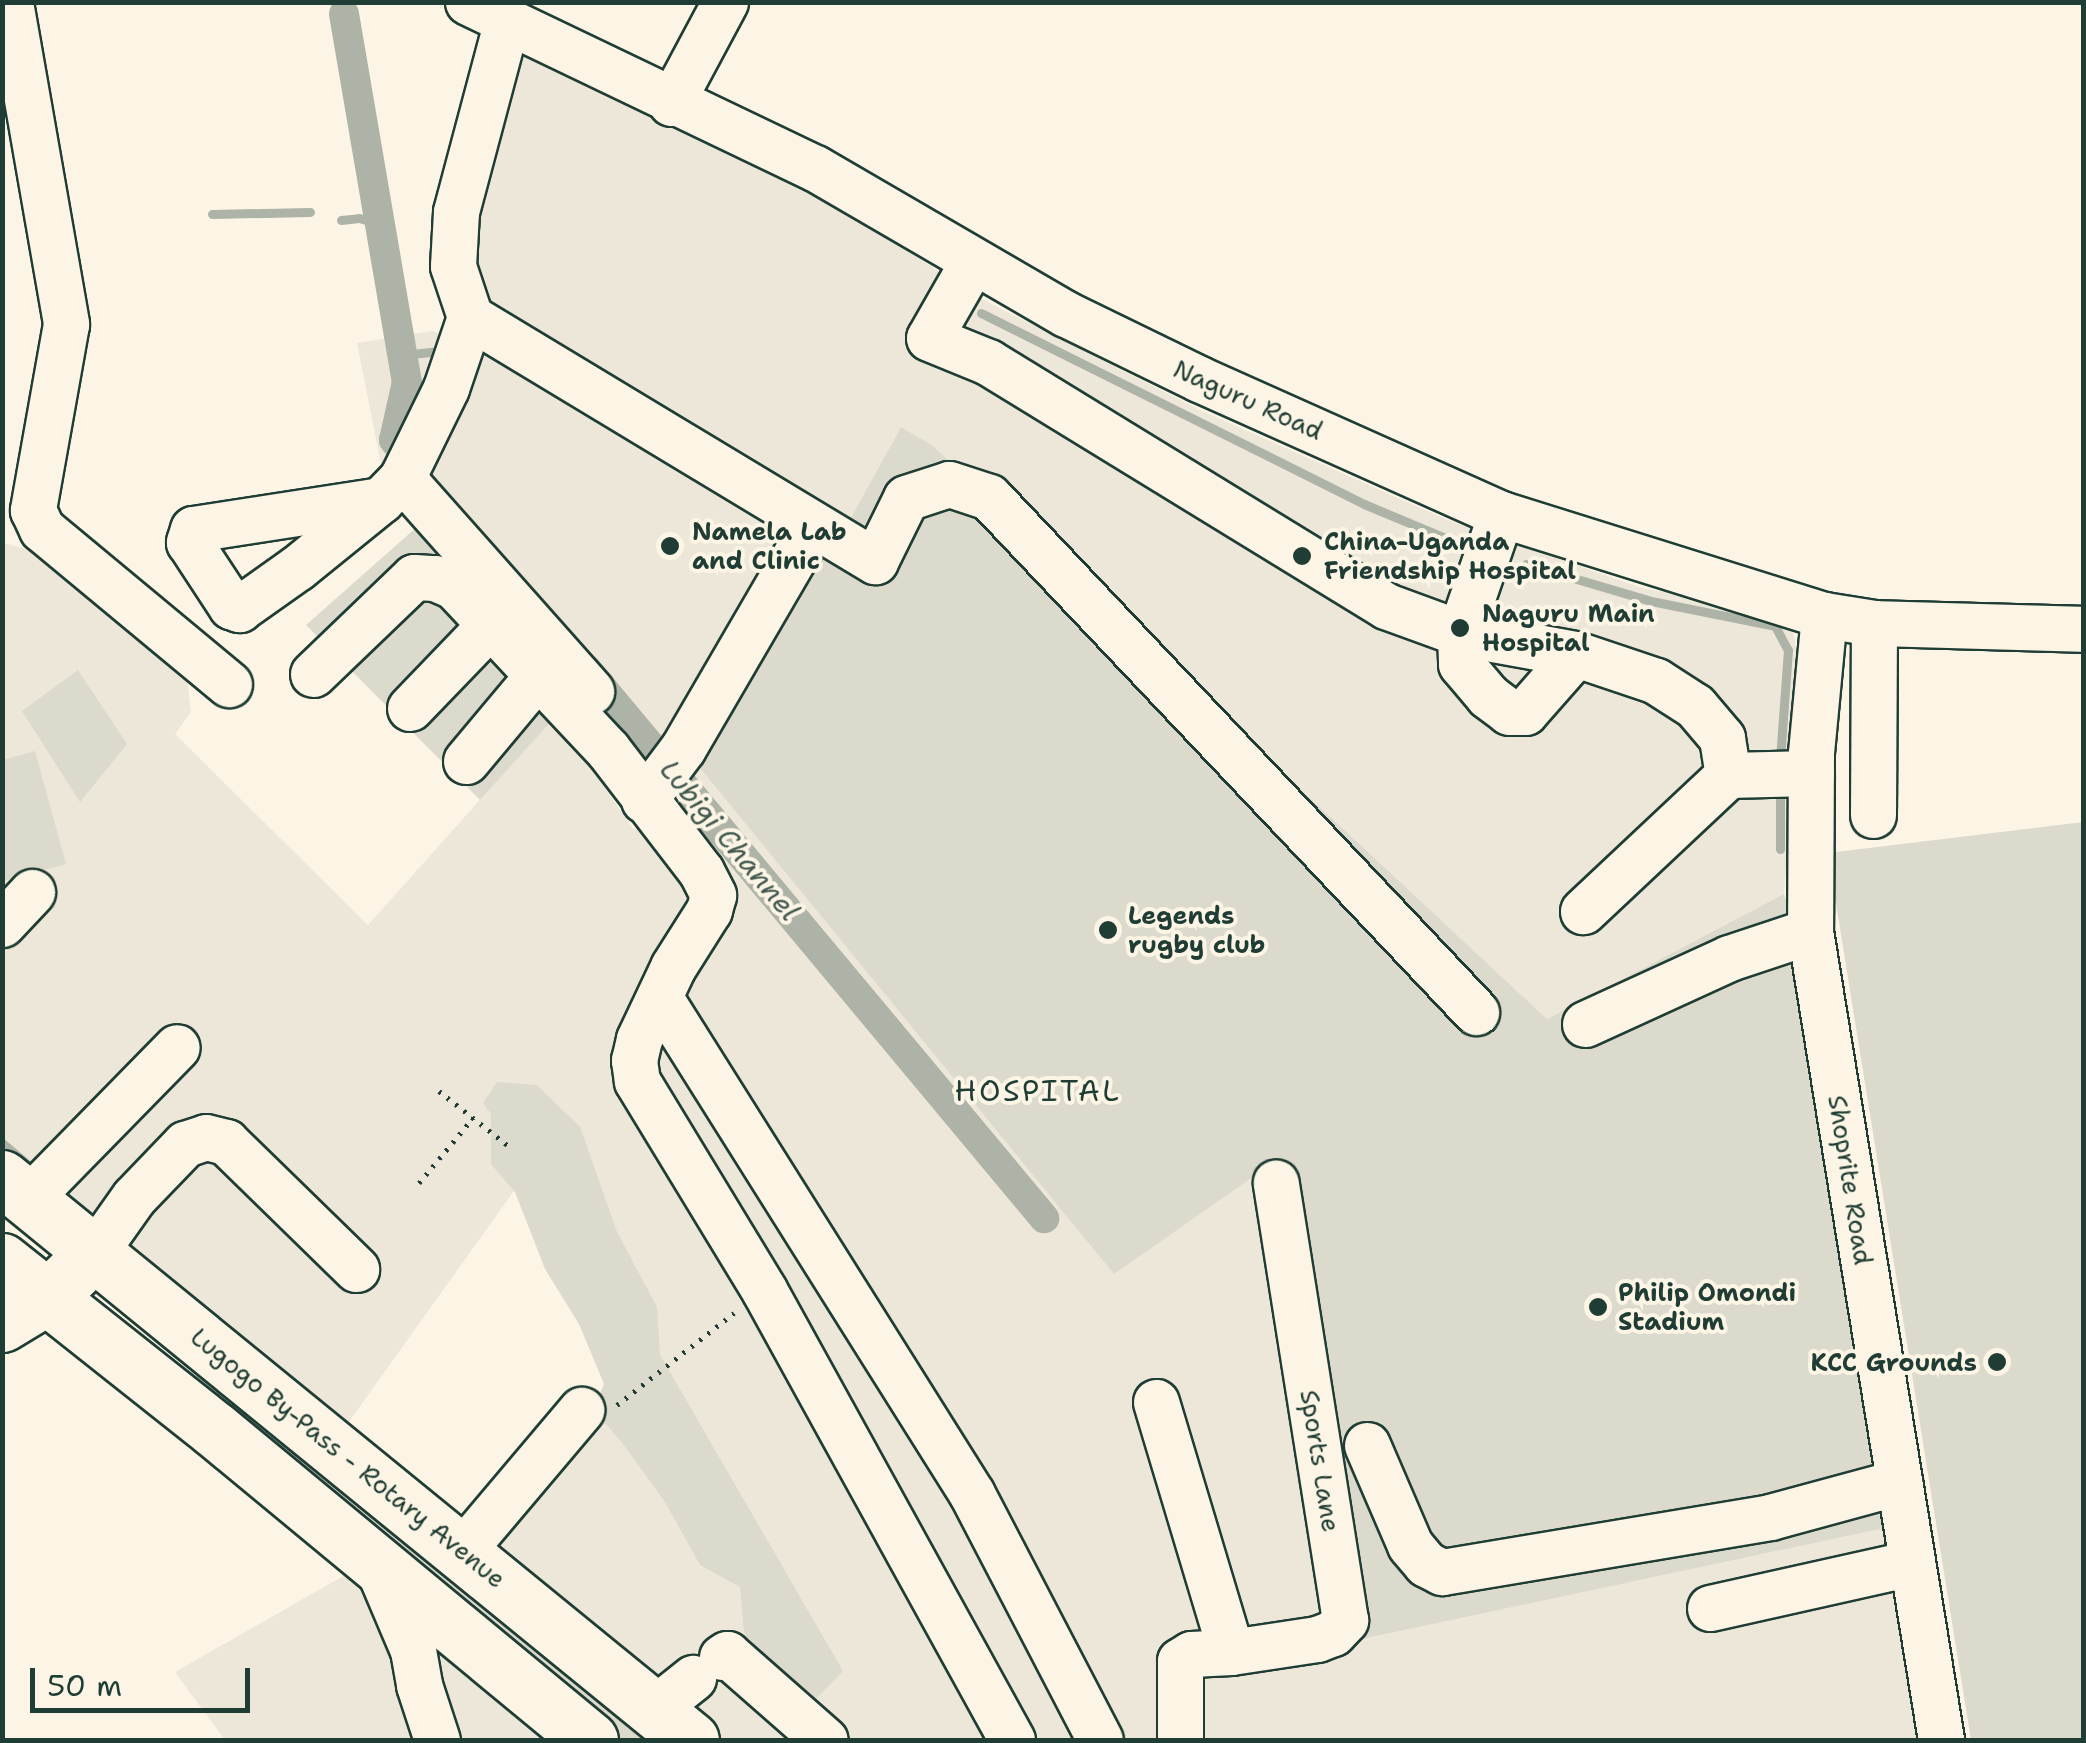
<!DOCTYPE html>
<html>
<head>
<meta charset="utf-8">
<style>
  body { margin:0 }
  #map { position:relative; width:2086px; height:1743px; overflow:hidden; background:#fcf5e5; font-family:"Shantell Sans",sans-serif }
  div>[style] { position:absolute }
  .built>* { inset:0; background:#ece7d8 }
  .green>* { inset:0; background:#dcdacc }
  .stream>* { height:9px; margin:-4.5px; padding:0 4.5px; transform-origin:4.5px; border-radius:4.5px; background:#aeb3a7 }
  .canal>* { height:30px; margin:-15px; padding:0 15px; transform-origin:15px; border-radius:15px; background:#aeb3a7 }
  .path>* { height:5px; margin-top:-2.5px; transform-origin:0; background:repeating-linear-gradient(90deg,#1f3d34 0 2.5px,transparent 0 10.5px) }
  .roads { filter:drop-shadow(2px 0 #1f3d34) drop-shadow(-2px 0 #1f3d34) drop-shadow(0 2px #1f3d34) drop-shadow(0 -2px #1f3d34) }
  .minor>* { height:45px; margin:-22.5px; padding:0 22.5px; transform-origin:22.5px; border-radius:22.5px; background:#fcf5e5 }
  .major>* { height:55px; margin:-27.5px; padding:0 27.5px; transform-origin:27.5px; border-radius:27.5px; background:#fcf5e5 }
  .dots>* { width:28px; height:28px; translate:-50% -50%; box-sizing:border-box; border:5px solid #fcf5e5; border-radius:50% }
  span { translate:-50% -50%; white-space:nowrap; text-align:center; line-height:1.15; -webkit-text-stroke:8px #fcf5e5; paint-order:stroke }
  .street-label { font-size:25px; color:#1f3d34 }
  .poi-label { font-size:25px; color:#1f3d34; font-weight:700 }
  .left { translate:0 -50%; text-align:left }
  .right { translate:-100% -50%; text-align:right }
  .water-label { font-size:28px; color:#435a51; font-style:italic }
  .quarter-label { font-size:30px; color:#1f3d34; letter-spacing:2.5px }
  .frame { position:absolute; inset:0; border:5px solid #1f3d34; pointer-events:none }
  .scale { position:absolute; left:30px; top:1668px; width:220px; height:45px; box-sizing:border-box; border:5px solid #1f3d34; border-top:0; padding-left:12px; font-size:30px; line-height:35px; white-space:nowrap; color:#1f3d34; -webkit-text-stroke:8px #fcf5e5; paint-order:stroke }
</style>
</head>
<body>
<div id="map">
  <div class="built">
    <i style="clip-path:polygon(514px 46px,642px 103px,860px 220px,976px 296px,1200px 410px,1450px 521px,1645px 589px,1768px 607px,1794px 634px,1799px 672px,1784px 894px,1547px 1019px,932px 445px,901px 427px,848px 523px,497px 321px,466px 256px)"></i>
    <i style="clip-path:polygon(432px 331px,505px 356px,793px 530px,647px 780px,386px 489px,357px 343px)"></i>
    <i style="clip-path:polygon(3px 543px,48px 555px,186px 671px,191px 712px,175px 734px,368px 925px,555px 716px,634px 830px,691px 757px,1114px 1273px,1280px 1157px,1353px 1641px,1890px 1527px,1929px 1740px,715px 1740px,488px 1546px,622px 1372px,544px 1149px,348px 1423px,86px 1215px,3px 1141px)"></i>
    <i style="clip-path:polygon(352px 1571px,549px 1735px,544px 1740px,225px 1740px,175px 1672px)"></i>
  </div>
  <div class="green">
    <i style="clip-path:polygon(901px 427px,932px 445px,1547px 1019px,1784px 894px,1798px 937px,1890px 1527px,1353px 1641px,1280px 1158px,1114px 1274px,691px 757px,812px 543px,848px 523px)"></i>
    <i style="clip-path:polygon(427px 518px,620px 741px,590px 763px,555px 717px,480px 800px,306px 625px)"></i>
    <i style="clip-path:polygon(78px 670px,127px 744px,80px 802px,22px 711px)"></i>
    <i style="clip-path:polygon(35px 751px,66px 864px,3px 881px,3px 760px)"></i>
    <i style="clip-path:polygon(2083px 822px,2083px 1740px,1971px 1740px,1832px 879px,1836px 852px)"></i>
    <i style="clip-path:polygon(497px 1082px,537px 1085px,580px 1127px,617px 1232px,657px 1307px,660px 1355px,843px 1671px,812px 1703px,747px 1665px,740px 1587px,700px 1565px,665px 1502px,623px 1444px,601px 1418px,592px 1414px,604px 1384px,579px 1324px,545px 1269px,515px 1192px,491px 1164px,491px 1114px,483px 1103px)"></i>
    <i style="clip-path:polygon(111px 1291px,667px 1740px,616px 1740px,215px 1396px,177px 1355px,110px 1303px)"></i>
  </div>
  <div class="stream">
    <i style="left:212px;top:214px;width:98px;rotate:-1.2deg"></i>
    <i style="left:341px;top:220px;width:18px;rotate:-6deg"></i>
    <i style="left:359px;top:218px;width:22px;rotate:16deg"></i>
    <i style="left:981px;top:313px;width:428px;rotate:26.5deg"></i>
    <i style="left:1364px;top:504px;width:112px;rotate:22.7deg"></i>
    <i style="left:402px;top:355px;width:31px;rotate:-6deg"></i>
    <i style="left:433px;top:352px;width:11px;rotate:34deg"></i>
    <i style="left:1526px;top:564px;width:130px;rotate:16.5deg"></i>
    <i style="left:1651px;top:601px;width:126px;rotate:11.4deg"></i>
    <i style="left:1775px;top:626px;width:27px;rotate:62deg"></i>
    <i style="left:1788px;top:650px;width:109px;rotate:94.2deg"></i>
    <i style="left:1780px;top:787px;width:62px;rotate:90deg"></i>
    <i style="left:2px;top:1143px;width:33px;rotate:40deg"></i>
  </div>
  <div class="canal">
    <i style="left:344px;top:14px;width:373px;rotate:80.3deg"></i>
    <i style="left:407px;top:382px;width:59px;rotate:102.6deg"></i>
    <i style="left:394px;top:440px;width:17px;rotate:50deg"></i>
    <i style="left:587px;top:670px;width:714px;rotate:50.17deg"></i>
  </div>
  <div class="path">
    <i style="left:439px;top:1091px;width:90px;rotate:38.3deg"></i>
    <i style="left:419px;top:1183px;width:85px;rotate:-50.3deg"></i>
    <i style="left:617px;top:1405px;width:149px;rotate:-38.2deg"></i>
  </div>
  <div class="roads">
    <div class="minor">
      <i style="left:10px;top:2px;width:327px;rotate:80.1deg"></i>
      <i style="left:66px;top:324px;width:189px;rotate:100.1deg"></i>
      <i style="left:33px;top:510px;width:21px;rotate:65deg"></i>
      <i style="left:42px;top:529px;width:243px;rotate:39.7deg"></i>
      <i style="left:468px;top:2px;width:385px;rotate:25.6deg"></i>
      <i style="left:815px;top:168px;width:290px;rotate:30.2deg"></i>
      <i style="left:1066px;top:314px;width:148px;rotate:26deg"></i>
      <i style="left:1199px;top:379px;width:331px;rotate:24.1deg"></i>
      <i style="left:1501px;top:514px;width:338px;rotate:17.4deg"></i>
      <i style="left:1824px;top:615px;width:51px;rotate:9.1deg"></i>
      <i style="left:1874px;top:623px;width:210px;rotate:1.6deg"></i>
      <i style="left:507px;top:20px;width:199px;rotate:104.9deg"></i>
      <i style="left:456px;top:212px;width:54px;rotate:93.2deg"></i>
      <i style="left:453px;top:266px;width:54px;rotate:71.6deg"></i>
      <i style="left:470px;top:317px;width:473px;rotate:31.1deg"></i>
      <i style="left:875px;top:561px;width:70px;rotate:-63.8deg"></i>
      <i style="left:906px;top:498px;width:45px;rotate:-18deg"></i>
      <i style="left:949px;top:484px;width:42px;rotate:18deg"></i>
      <i style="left:989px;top:497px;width:709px;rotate:46.6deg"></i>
      <i style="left:671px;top:103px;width:115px;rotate:-61.9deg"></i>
      <i style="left:972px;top:263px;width:86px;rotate:119.8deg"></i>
      <i style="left:929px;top:338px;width:64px;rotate:22.1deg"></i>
      <i style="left:988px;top:362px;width:467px;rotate:31.5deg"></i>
      <i style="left:1386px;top:606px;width:79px;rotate:20deg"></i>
      <i style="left:1460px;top:633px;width:118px;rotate:10.3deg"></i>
      <i style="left:1576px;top:654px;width:84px;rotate:18.6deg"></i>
      <i style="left:1656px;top:681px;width:46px;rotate:32.7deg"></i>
      <i style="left:1695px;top:706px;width:42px;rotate:49.8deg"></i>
      <i style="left:1722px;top:738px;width:37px;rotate:81deg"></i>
      <i style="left:1728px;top:775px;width:199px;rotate:136.8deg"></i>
      <i style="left:402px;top:478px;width:285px;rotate:48.4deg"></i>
      <i style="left:381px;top:500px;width:190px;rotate:171.2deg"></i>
      <i style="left:193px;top:529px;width:14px;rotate:107deg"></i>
      <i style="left:189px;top:542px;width:77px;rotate:56.7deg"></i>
      <i style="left:231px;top:606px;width:9px;rotate:21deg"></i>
      <i style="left:239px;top:609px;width:71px;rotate:-35.3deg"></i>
      <i style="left:297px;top:568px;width:108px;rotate:-39deg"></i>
      <i style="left:381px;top:500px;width:30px;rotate:-46deg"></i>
      <i style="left:402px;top:478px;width:100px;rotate:-63.9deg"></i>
      <i style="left:446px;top:388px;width:75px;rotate:-71.3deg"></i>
      <i style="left:1501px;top:514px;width:126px;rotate:109deg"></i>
      <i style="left:1460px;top:633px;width:31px;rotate:88deg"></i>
      <i style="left:1461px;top:664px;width:42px;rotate:49.8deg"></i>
      <i style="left:1488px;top:696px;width:26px;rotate:37deg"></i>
      <i style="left:1509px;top:712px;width:16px"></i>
      <i style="left:1525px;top:712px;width:77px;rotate:-48.7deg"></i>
      <i style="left:1824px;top:615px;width:139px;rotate:95.4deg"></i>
      <i style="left:1811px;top:753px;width:178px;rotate:90.3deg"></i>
      <i style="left:1810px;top:931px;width:820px;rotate:80.8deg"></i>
      <i style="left:313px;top:674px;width:140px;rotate:-43.8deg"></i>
      <i style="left:414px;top:577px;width:21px;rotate:3deg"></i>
      <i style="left:435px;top:578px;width:21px;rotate:23deg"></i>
      <i style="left:454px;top:586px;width:225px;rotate:46.8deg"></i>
      <i style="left:608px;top:750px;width:153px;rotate:52.5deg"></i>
      <i style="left:701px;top:871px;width:27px;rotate:63deg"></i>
      <i style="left:713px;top:895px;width:16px;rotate:105deg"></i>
      <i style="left:709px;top:910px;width:67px;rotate:122.3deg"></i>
      <i style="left:673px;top:967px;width:80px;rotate:115.3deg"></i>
      <i style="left:639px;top:1039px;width:22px;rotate:103deg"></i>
      <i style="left:634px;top:1060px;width:21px;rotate:82deg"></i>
      <i style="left:637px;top:1081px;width:245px;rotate:58.7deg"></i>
      <i style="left:764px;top:1290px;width:514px;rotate:61.14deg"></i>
      <i style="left:410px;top:708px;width:115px;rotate:-46.1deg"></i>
      <i style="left:466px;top:761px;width:111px;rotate:-50.1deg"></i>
      <i style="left:1728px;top:775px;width:83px;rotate:-1.4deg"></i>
      <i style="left:644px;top:800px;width:65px;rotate:-53.1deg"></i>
      <i style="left:683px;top:748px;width:258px;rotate:-59.8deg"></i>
      <i style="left:1873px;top:815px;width:192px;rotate:-89.7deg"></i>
      <i style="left:2px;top:924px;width:44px;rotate:-46.8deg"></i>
      <i style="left:660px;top:998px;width:586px;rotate:57.83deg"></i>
      <i style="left:972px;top:1494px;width:277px;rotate:62.5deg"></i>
      <i style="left:1585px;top:1024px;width:158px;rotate:-24.6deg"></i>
      <i style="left:1729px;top:958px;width:85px;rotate:-18.4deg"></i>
      <i style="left:29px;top:1198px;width:211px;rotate:-45.6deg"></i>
      <i style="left:95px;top:1252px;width:67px;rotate:-54.7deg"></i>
      <i style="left:134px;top:1197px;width:74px;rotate:-46.1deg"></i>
      <i style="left:185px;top:1144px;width:22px;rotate:-18deg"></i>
      <i style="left:206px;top:1137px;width:21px;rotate:14deg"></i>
      <i style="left:226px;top:1142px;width:182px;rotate:44.3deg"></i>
      <i style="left:1156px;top:1402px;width:261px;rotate:73.3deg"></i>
      <i style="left:1231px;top:1652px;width:40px;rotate:177.1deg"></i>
      <i style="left:1191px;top:1654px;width:13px;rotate:148deg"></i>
      <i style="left:1180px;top:1661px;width:78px;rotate:90deg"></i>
      <i style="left:1367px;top:1445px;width:109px;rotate:66.7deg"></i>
      <i style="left:1410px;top:1545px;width:25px;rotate:50deg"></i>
      <i style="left:1426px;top:1564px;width:18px;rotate:27deg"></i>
      <i style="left:1442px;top:1572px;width:333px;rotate:-9.5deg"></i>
      <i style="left:1770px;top:1517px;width:134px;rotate:-15.2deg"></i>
      <i style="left:462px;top:1551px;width:185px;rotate:-49.8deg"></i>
      <i style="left:376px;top:1563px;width:95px;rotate:67deg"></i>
      <i style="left:413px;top:1650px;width:36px;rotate:80deg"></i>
      <i style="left:419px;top:1685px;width:58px;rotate:71.9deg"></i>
      <i style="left:1710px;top:1608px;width:207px;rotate:-12.6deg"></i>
      <i style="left:1231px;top:1652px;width:87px;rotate:-8.6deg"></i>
      <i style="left:1317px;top:1639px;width:17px;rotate:-21deg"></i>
      <i style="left:1333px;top:1633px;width:18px;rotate:-47deg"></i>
      <i style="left:1345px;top:1620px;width:443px;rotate:-99deg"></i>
      <i style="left:722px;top:1657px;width:6px;rotate:-31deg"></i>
      <i style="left:727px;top:1654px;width:130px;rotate:41.3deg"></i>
      <i style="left:654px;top:1709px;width:50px;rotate:-38.5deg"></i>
    </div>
    <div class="major">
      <i style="left:2px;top:1178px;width:889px;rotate:39.2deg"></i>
      <i style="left:2px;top:1261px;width:270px;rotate:38.4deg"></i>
      <i style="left:214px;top:1429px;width:488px;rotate:39.6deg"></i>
      <i style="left:2px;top:1324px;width:56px;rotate:-31.1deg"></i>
      <i style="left:50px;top:1295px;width:35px;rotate:-44deg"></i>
    </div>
  </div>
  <div class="dots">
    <i style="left:670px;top:546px;background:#1f3d34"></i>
    <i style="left:1302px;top:556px;background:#1f3d34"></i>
    <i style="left:1460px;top:628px;background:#1f3d34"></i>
    <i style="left:1108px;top:930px;background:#1f3d34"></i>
    <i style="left:1598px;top:1307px;background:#1f3d34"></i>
    <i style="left:1997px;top:1362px;background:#1f3d34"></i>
  </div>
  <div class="street-label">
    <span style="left:1248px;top:400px;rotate:24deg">Naguru Road</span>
    <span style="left:1850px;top:1180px;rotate:81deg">Shoprite Road</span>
    <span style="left:348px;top:1458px;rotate:39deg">Lugogo By-Pass - Rotary Avenue</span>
    <span style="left:1320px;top:1461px;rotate:81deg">Sports Lane</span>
  </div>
  <div class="poi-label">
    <span class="left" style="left:692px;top:546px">Namela Lab<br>and Clinic</span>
    <span class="left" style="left:1324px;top:556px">China-Uganda<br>Friendship Hospital</span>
    <span class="left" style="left:1482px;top:628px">Naguru Main<br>Hospital</span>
    <span class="left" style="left:1128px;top:930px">Legends<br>rugby club</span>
    <span class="left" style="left:1618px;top:1307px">Philip Omondi<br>Stadium</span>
    <span class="right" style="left:1977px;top:1362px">KCC Grounds</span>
  </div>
  <div class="water-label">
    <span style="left:730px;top:840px;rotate:50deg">Lubigi Channel</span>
  </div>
  <div class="quarter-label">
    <span style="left:1038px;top:1091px">HOSPITAL</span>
  </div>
  <div class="frame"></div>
  <div class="scale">50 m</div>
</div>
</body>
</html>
